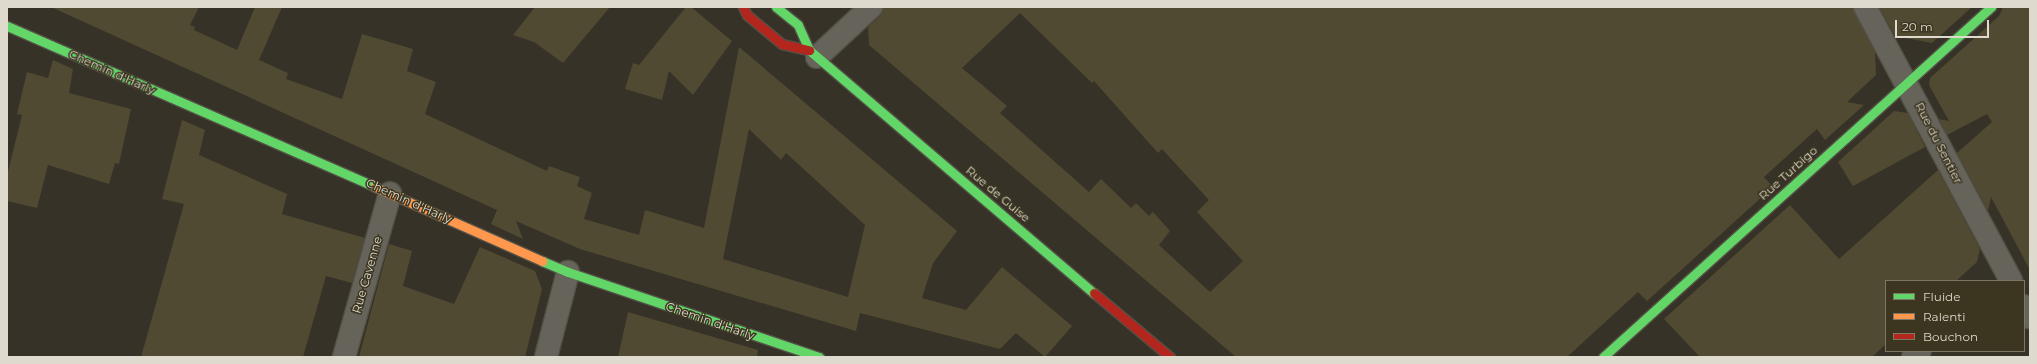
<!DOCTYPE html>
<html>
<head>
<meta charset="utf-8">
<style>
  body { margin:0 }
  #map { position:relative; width:2037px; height:364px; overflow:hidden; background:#363227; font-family:Montserrat,sans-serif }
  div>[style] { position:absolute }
  .building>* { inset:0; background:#504a32 }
  .roads { filter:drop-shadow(1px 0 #535046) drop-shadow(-1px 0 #535046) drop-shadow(0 1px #535046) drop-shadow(0 -1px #535046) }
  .street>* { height:22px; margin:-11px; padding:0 11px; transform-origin:11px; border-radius:11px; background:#66635b }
  .fast>* { height:9px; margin:-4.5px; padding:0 4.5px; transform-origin:4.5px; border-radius:4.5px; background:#63d668 }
  .slow>* { height:9px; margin:-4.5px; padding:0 4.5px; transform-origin:4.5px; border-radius:4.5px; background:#ff974d }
  .jam>* { height:9px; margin:-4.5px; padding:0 4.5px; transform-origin:4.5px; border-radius:4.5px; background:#b3261e }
  span { translate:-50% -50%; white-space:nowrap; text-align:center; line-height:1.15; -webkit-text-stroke:3px #3c3621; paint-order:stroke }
  .street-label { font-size:12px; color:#dedacd }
  .frame { position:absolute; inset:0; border:8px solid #dedacd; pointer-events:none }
  .legend { position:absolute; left:1885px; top:280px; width:140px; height:72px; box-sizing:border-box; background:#3c3621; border:1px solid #7d7866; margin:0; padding:5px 7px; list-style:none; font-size:12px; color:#dedacd }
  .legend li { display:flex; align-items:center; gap:8px; height:20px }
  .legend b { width:20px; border:1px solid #7d7866 }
  .scale { position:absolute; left:1895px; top:20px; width:94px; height:18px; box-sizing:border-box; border:2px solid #dedacd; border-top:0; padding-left:5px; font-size:12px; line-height:14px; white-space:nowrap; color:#dedacd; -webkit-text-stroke:3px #3c3621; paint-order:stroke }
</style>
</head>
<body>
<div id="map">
  <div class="building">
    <i style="clip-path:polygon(evenodd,51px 7px,199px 7px,190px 25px,195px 27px,194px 30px,237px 50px,255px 7px,282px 7px,259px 60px,288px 73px,286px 79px,342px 99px,362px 34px,413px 49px,407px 71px,436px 82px,425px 114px,547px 171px,549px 166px,580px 177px,577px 186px,592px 193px,584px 219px,639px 235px,645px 210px,704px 228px,739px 47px,957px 231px,933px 263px,922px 298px,966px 310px,1002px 267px,1072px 326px,1045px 357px,1016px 333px,1000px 349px,860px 313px,856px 331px,580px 249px,516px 221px,523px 239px,491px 224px,497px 210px,51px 7px,749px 129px,781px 160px,786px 153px,865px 225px,848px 297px,723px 259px,749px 129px)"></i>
    <i style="clip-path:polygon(535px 7px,610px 7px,563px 63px,534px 42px,513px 35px)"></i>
    <i style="clip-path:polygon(686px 7px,691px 7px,732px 41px,693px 95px,669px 71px,662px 100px,625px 89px,633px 63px,639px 65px)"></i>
    <i style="clip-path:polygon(evenodd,883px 7px,1853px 7px,1875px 52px,1876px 75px,1847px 102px,1864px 105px,1825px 140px,1817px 129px,1764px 177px,1773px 187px,1647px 301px,1638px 292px,1567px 357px,1236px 357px,869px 45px,868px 27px,880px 16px,883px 7px,1020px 13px,1092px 83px,1094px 81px,1158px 153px,1162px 149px,1209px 200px,1197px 212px,1243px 261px,1210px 292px,1159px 245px,1170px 231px,1153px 212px,1149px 216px,1136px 203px,1131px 208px,1101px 179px,1089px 192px,1000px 113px,1007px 106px,962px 68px,1020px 13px)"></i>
    <i style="clip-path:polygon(1879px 7px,1972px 7px,1932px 43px,1895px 36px)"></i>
    <i style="clip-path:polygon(2003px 7px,2030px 7px,2030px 270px,1991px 197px,1988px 211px,1957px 153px,1992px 122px,1987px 114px,1947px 135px,1939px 119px,1949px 121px,1929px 85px,1930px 78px,1999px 16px)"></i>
    <i style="clip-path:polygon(53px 60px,73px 69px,69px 93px,131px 109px,119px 164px,115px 163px,109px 184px,48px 165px,37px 208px,7px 201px,7px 175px,22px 115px,17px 114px,27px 72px,48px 78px)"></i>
    <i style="clip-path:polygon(1894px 111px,1908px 113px,1925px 147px,1853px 186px,1838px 162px)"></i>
    <i style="clip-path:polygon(182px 120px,205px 130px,199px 155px,287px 194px,282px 214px,365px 238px,352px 283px,326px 276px,303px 357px,141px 357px,184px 204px,162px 199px)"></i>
    <i style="clip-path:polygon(1938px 170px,1980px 249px,1977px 262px,1956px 281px,1886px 281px,1886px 344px,1872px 357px,1700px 357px,1664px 319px,1790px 205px,1839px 259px)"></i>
    <i style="clip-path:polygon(389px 244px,412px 251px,403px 286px,454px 304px,480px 247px,535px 271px,542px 289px,525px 357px,359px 357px)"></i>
    <i style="clip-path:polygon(628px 312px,758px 350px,757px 357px,618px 357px)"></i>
  </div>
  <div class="roads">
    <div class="street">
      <i style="left:1865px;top:7px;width:310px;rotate:61.9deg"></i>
      <i style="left:817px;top:57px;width:74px;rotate:-42.8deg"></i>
      <i style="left:2024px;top:306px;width:13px;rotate:61deg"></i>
      <i style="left:344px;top:357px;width:170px;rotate:-74.3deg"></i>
      <i style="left:546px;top:357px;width:88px;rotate:-75.5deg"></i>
      <i style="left:1913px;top:357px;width:9px;rotate:-41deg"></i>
    </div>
    <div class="fast">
      <i style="left:776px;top:7px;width:28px;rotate:39deg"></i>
      <i style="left:798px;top:25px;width:27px;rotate:66deg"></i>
      <i style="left:809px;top:50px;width:375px;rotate:40.5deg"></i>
      <i style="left:7px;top:26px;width:402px;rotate:23.6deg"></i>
      <i style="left:542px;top:261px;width:28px;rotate:23deg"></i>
      <i style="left:568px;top:272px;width:265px;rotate:18.7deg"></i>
      <i style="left:1603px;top:357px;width:523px;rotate:-42.05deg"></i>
    </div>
    <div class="slow">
      <i style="left:375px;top:187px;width:183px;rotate:23.9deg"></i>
    </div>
    <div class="jam">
      <i style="left:743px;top:7px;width:9px;rotate:63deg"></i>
      <i style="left:747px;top:15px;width:45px;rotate:39.6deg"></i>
      <i style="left:782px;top:44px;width:28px;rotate:13deg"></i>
      <i style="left:1094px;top:293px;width:99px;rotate:40.1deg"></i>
    </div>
  </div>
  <div class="street-label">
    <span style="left:112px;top:72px;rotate:24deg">Chemin d'Harly</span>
    <span style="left:1939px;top:143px;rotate:63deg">Rue du Sentier</span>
    <span style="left:1788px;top:173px;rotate:-42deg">Rue Turbigo</span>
    <span style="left:998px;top:194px;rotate:40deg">Rue de Guise</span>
    <span style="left:409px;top:201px;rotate:24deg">Chemin d'Harly</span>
    <span style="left:367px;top:275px;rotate:-74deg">Rue Cavenne</span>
    <span style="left:710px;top:321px;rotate:19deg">Chemin d'Harly</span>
  </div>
  <div class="frame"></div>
  <ul class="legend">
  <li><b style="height:5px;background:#63d668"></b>Fluide</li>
  <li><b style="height:5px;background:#ff974d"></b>Ralenti</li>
  <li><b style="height:5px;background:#b3261e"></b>Bouchon</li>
  </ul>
  <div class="scale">20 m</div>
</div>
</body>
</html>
